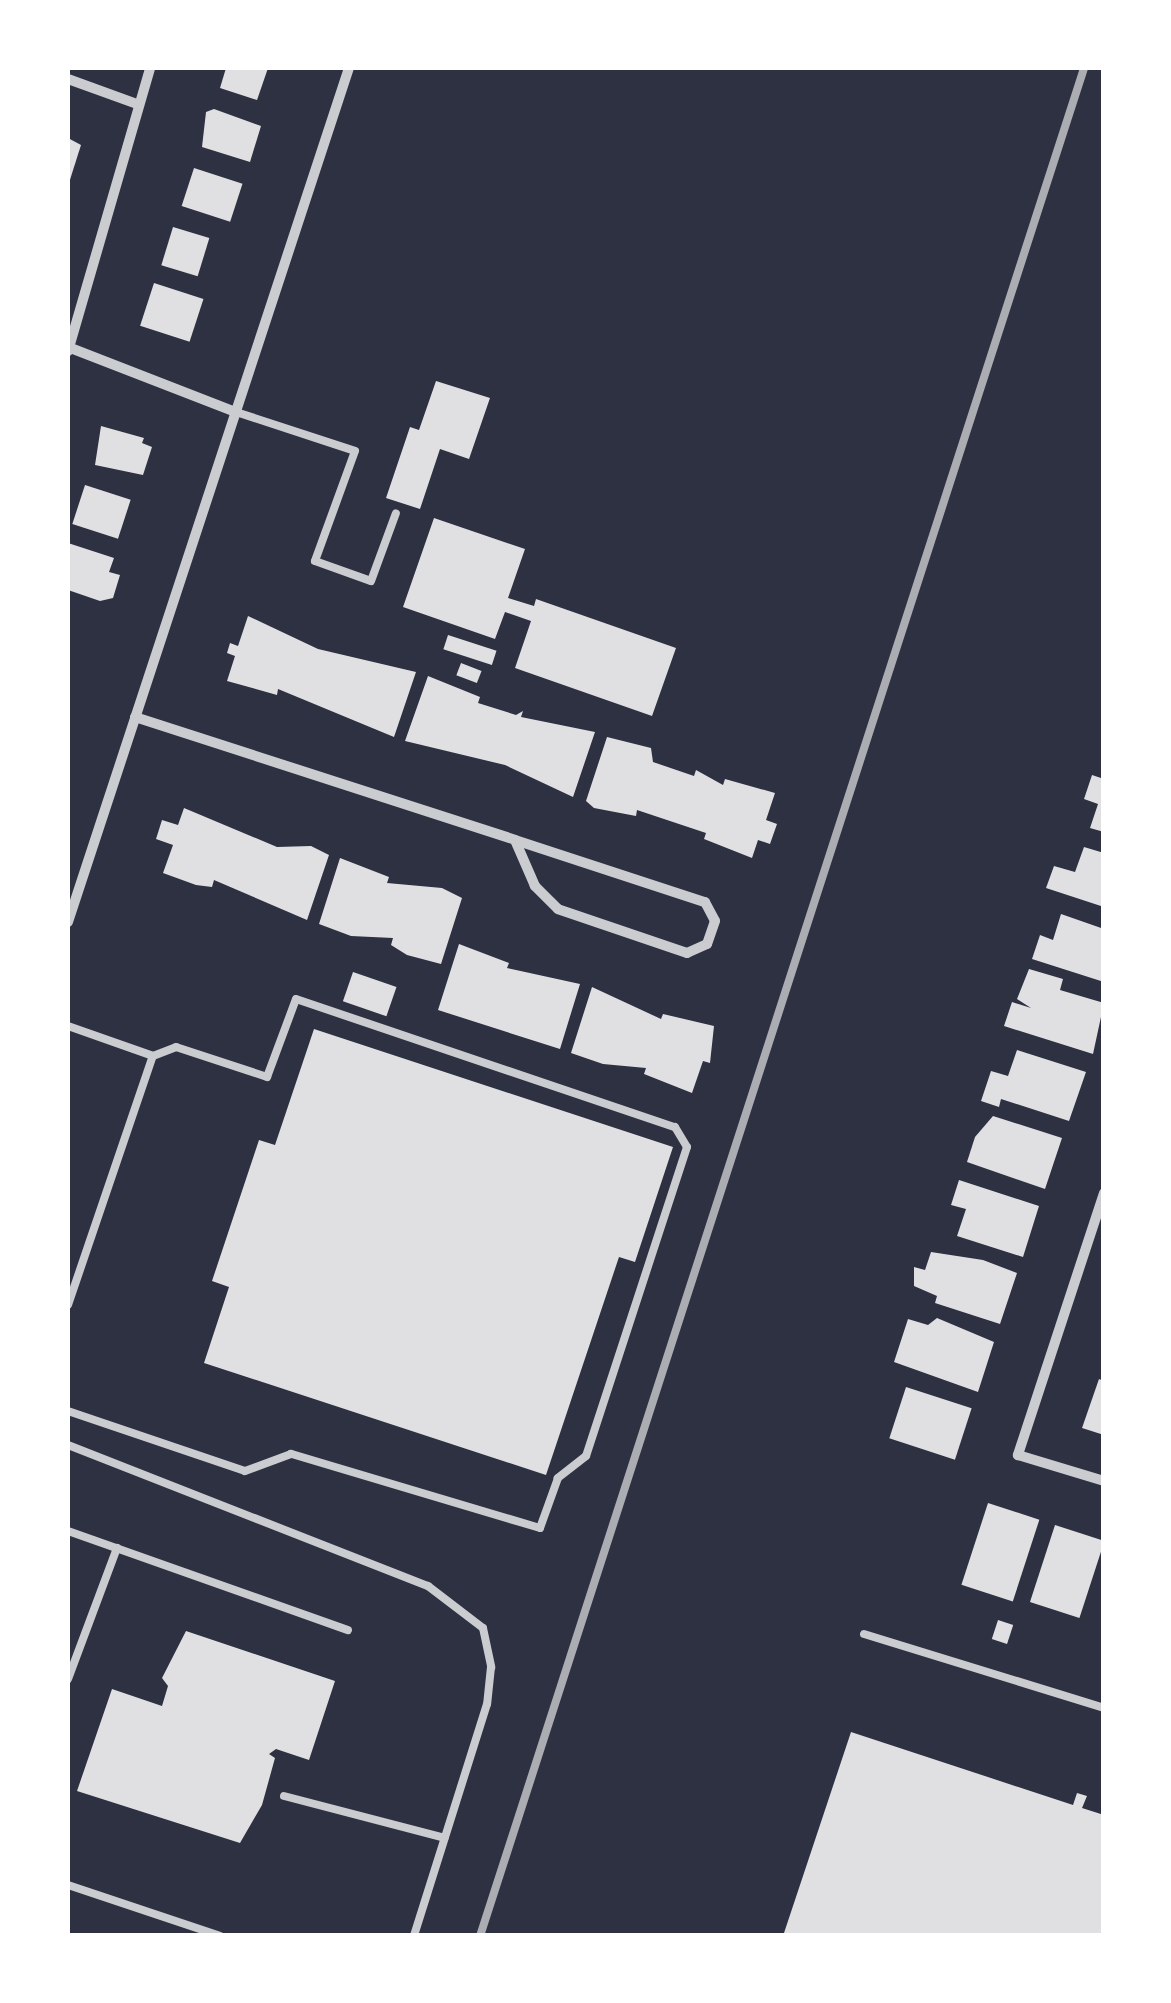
<!DOCTYPE html>
<html>
<head>
<meta charset="utf-8">
<style>
  body { margin:0 }
  #map { position:relative; width:1171px; height:2003px; overflow:hidden; background:#2d3142; font-family:"Crimson Pro",serif }
  div>[style] { position:absolute }
  .building>* { inset:0; background:#e0e0e3; transform-origin:0 0 }
  .service>* { height:8px; margin:-4px; padding:0 4px; transform-origin:4px; border-radius:4px; background:#caccd0 }
  .minor>* { height:10px; margin:-5px; padding:0 5px; transform-origin:5px; border-radius:5px; background:#caccd0 }
  .rail>* { height:8px; margin:-4px; padding:0 4px; transform-origin:4px; border-radius:4px; background:#abadb3 }
  span { translate:-50% -50%; white-space:nowrap; text-align:center; line-height:1.15; -webkit-text-stroke:10px #fff; paint-order:stroke }
  .frame { position:absolute; inset:0; border:70px solid #fff; pointer-events:none }
</style>
</head>
<body>
<div id="map">
  <div class="building">
    <i style="clip-path:polygon(226px 68px,268px 68px,257px 100px,220px 88px)"></i>
    <i style="clip-path:polygon(214px 109px,261px 126px,250px 162px,202px 147px,206px 112px)"></i>
    <i style="clip-path:polygon(68px 138px,81px 145px,68px 186px)"></i>
    <i style="left:194px;top:168px;width:51px;height:40px;rotate:18deg"></i>
    <i style="left:173px;top:227px;width:38px;height:40px;rotate:17deg"></i>
    <i style="left:154px;top:283px;width:52px;height:45px;rotate:18deg"></i>
    <i style="clip-path:polygon(436px 381px,490px 398px,469px 459px,440px 449px,420px 509px,386px 498px,410px 427px,419px 430px)"></i>
    <i style="clip-path:polygon(101px 426px,144px 438px,142px 443px,152px 447px,143px 475px,95px 465px)"></i>
    <i style="left:85px;top:485px;width:48px;height:41px;rotate:18deg"></i>
    <i style="clip-path:polygon(434px 518px,525px 549px,508px 598px,534px 606px,536px 599px,676px 648px,652px 716px,515px 668px,531px 621px,505px 612px,495px 639px,403px 607px)"></i>
    <i style="clip-path:polygon(68px 543px,114px 558px,109px 572px,120px 575px,113px 598px,100px 601px,68px 590px)"></i>
    <i style="clip-path:polygon(248px 616px,318px 649px,416px 672px,394px 737px,278px 689px,277px 695px,227px 681px,235px 656px,227px 653px,230px 643px,238px 646px)"></i>
    <i style="left:448px;top:635px;width:51px;height:15px;rotate:18deg"></i>
    <i style="left:461px;top:663px;width:22px;height:13px;rotate:21deg"></i>
    <i style="clip-path:polygon(428px 676px,480px 697px,478px 703px,516px 715px,523px 711px,521px 717px,595px 732px,573px 797px,505px 765px,405px 741px)"></i>
    <i style="clip-path:polygon(607px 737px,651px 748px,653px 762px,694px 776px,696px 770px,723px 785px,725px 779px,775px 793px,766px 820px,777px 824px,770px 844px,758px 840px,752px 858px,704px 839px,706px 833px,637px 810px,636px 816px,594px 808px,586px 801px)"></i>
    <i style="clip-path:polygon(1092px 775px,1104px 779px,1104px 832px,1090px 828px,1098px 804px,1084px 799px)"></i>
    <i style="clip-path:polygon(184px 808px,277px 847px,311px 846px,329px 855px,307px 920px,214px 880px,212px 887px,196px 885px,163px 873px,173px 845px,156px 839px,162px 820px,178px 825px)"></i>
    <i style="clip-path:polygon(1084px 847px,1104px 853px,1104px 907px,1046px 888px,1054px 866px,1075px 872px)"></i>
    <i style="clip-path:polygon(340px 858px,389px 877px,387px 883px,442px 888px,462px 898px,441px 964px,407px 955px,391px 945px,393px 938px,351px 936px,319px 924px)"></i>
    <i style="clip-path:polygon(1061px 914px,1104px 929px,1104px 982px,1032px 959px,1040px 935px,1053px 940px)"></i>
    <i style="clip-path:polygon(459px 944px,509px 963px,507px 968px,580px 984px,560px 1049px,438px 1010px)"></i>
    <i style="clip-path:polygon(1029px 969px,1063px 979px,1060px 990px,1104px 1003px,1093px 1054px,1004px 1026px,1012px 1002px,1031px 1008px,1017px 999px)"></i>
    <i style="left:353px;top:972px;width:46px;height:31px;rotate:19deg"></i>
    <i style="clip-path:polygon(592px 987px,661px 1019px,663px 1014px,714px 1026px,710px 1063px,703px 1061px,692px 1093px,644px 1074px,646px 1068px,603px 1064px,571px 1053px)"></i>
    <i style="clip-path:polygon(314px 1029px,673px 1147px,635px 1262px,619px 1257px,546px 1475px,204px 1363px,229px 1287px,212px 1281px,259px 1140px,275px 1145px)"></i>
    <i style="clip-path:polygon(1017px 1050px,1086px 1072px,1069px 1121px,1001px 1099px,999px 1107px,981px 1101px,991px 1071px,1008px 1076px)"></i>
    <i style="clip-path:polygon(993px 1116px,1062px 1138px,1045px 1189px,967px 1162px,975px 1137px)"></i>
    <i style="clip-path:polygon(959px 1180px,1039px 1206px,1023px 1257px,957px 1236px,966px 1209px,951px 1205px)"></i>
    <i style="clip-path:polygon(931px 1252px,983px 1260px,1017px 1273px,1000px 1324px,935px 1303px,937px 1296px,914px 1286px,914px 1267px,925px 1270px)"></i>
    <i style="clip-path:polygon(937px 1318px,994px 1342px,978px 1392px,894px 1362px,908px 1319px,928px 1325px)"></i>
    <i style="clip-path:polygon(1099px 1379px,1104px 1381px,1104px 1435px,1082px 1428px)"></i>
    <i style="left:906px;top:1387px;width:69px;height:54px;rotate:18deg"></i>
    <i style="left:988px;top:1503px;width:54px;height:86px;rotate:18deg"></i>
    <i style="left:1055px;top:1525px;width:52px;height:81px;rotate:18deg"></i>
    <i style="left:998px;top:1620px;width:16px;height:20px;rotate:18deg"></i>
    <i style="clip-path:polygon(186px 1631px,335px 1681px,309px 1760px,276px 1749px,269px 1754px,275px 1758px,262px 1805px,240px 1843px,77px 1791px,112px 1689px,162px 1706px,168px 1686px,162px 1678px)"></i>
    <i style="clip-path:polygon(851px 1732px,1073px 1805px,1077px 1793px,1087px 1796px,1082px 1808px,1104px 1815px,1104px 1936px,783px 1936px)"></i>
  </div>
  <div class="service">
    <i style="left:236px;top:412px;width:125px;rotate:18.1deg"></i>
    <i style="left:355px;top:451px;width:117px;rotate:110deg"></i>
    <i style="left:315px;top:561px;width:59px;rotate:19.7deg"></i>
    <i style="left:371px;top:581px;width:72px;rotate:-69.8deg"></i>
    <i style="left:68px;top:1026px;width:90px;rotate:19.4deg"></i>
    <i style="left:153px;top:1056px;width:25px;rotate:-21deg"></i>
    <i style="left:176px;top:1047px;width:96px;rotate:18.2deg"></i>
    <i style="left:267px;top:1077px;width:83px;rotate:-69.6deg"></i>
    <i style="left:296px;top:999px;width:400px;rotate:18.7deg"></i>
    <i style="left:675px;top:1127px;width:23px;rotate:59deg"></i>
    <i style="left:687px;top:1147px;width:325px;rotate:108.1deg"></i>
    <i style="left:586px;top:1456px;width:36px;rotate:142deg"></i>
    <i style="left:558px;top:1478px;width:53px;rotate:109.8deg"></i>
    <i style="left:540px;top:1528px;width:260px;rotate:-163.4deg"></i>
    <i style="left:291px;top:1454px;width:49px;rotate:159.7deg"></i>
    <i style="left:245px;top:1471px;width:187px;rotate:-161.3deg"></i>
    <i style="left:68px;top:1305px;width:263px;rotate:-71.2deg"></i>
    <i style="left:68px;top:1445px;width:387px;rotate:21.4deg"></i>
    <i style="left:428px;top:1586px;width:69px;rotate:37.4deg"></i>
    <i style="left:483px;top:1628px;width:40px;rotate:78deg"></i>
    <i style="left:491px;top:1667px;width:37px;rotate:96deg"></i>
    <i style="left:487px;top:1704px;width:243px;rotate:107.5deg"></i>
    <i style="left:68px;top:1531px;width:297px;rotate:19.5deg"></i>
    <i style="left:864px;top:1634px;width:251px;rotate:17.1deg"></i>
    <i style="left:68px;top:1679px;width:140px;rotate:-69.5deg"></i>
    <i style="left:284px;top:1796px;width:166px;rotate:14.6deg"></i>
    <i style="left:68px;top:1885px;width:160px;rotate:18.5deg"></i>
  </div>
  <div class="minor">
    <i style="left:68px;top:79px;width:73px;rotate:19.9deg"></i>
    <i style="left:68px;top:347px;width:180px;rotate:21.2deg"></i>
    <i style="left:68px;top:351px;width:295px;rotate:-73.8deg"></i>
    <i style="left:135px;top:717px;width:399px;rotate:17.9deg"></i>
    <i style="left:515px;top:840px;width:200px;rotate:18.1deg"></i>
    <i style="left:705px;top:902px;width:21px;rotate:62deg"></i>
    <i style="left:715px;top:921px;width:24px;rotate:109deg"></i>
    <i style="left:707px;top:944px;width:22px;rotate:156deg"></i>
    <i style="left:687px;top:953px;width:136px;rotate:-161.2deg"></i>
    <i style="left:558px;top:909px;width:33px;rotate:-135deg"></i>
    <i style="left:535px;top:886px;width:50px;rotate:-113.5deg"></i>
    <i style="left:68px;top:922px;width:899px;rotate:-71.79deg"></i>
    <i style="left:1104px;top:1193px;width:276px;rotate:108.2deg"></i>
    <i style="left:1018px;top:1455px;width:90px;rotate:16.8deg"></i>
  </div>
  <div class="rail">
    <i style="left:480px;top:1936px;width:1963px;rotate:-72.08deg"></i>
  </div>
  <div class="frame"></div>
</div>
</body>
</html>
